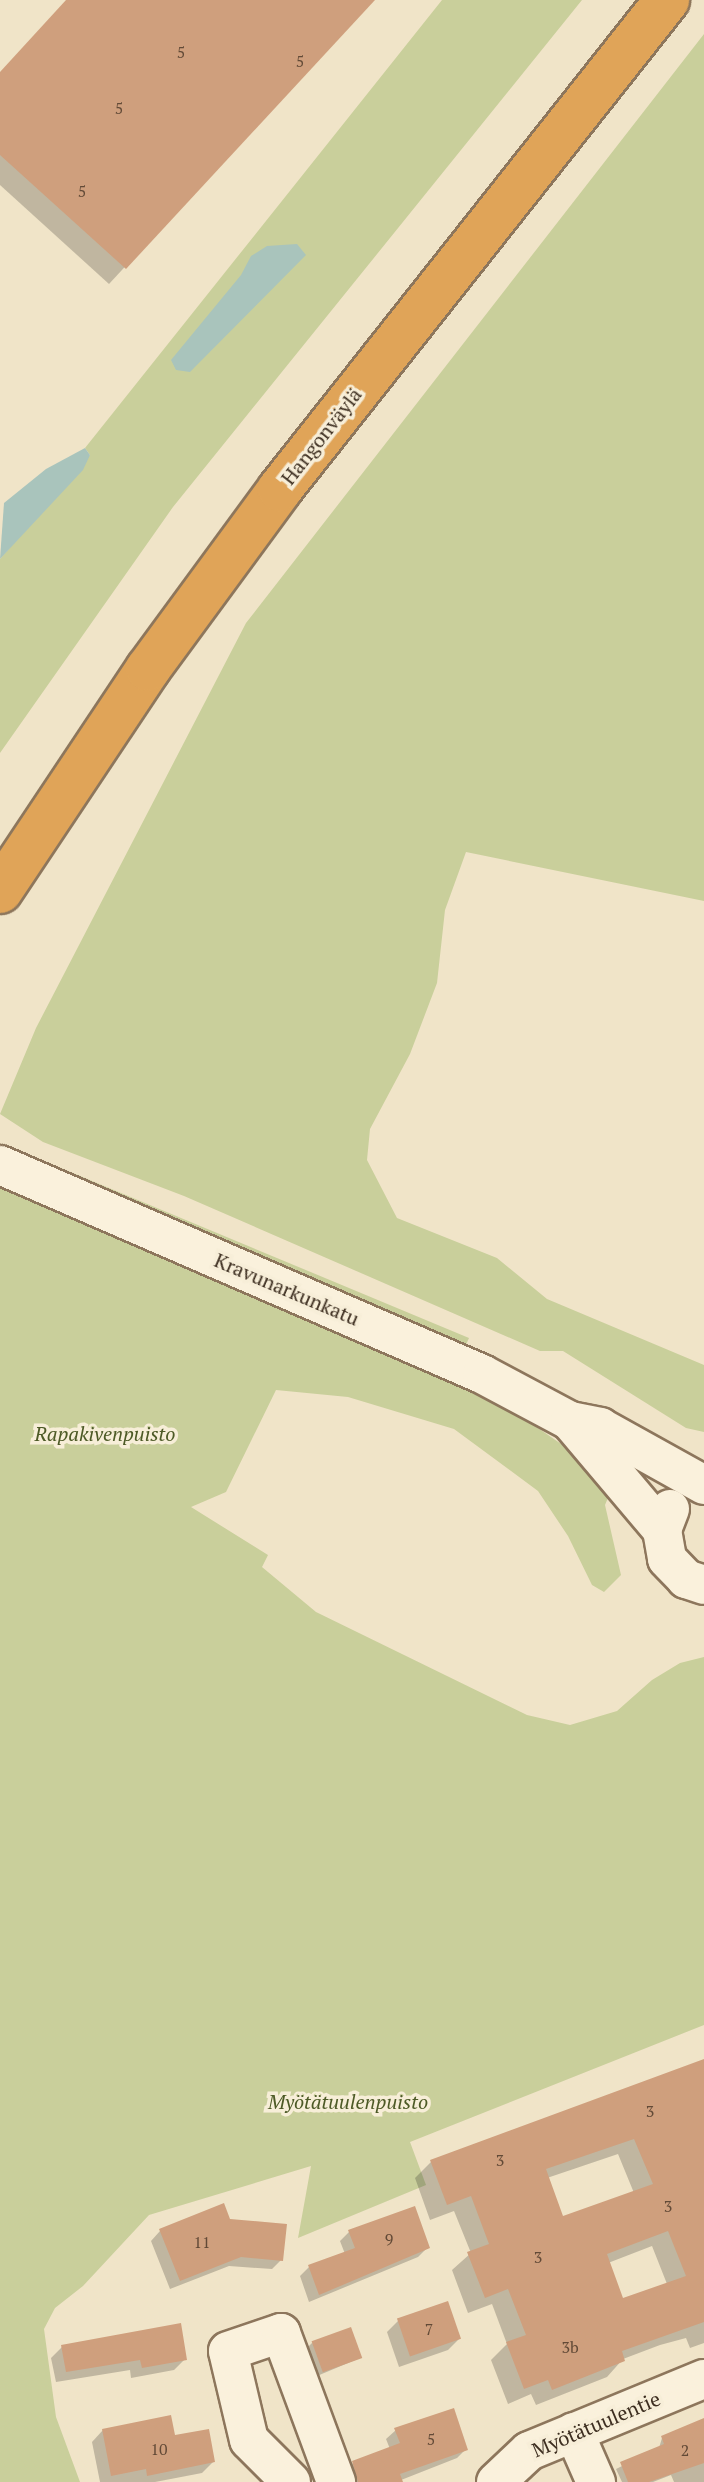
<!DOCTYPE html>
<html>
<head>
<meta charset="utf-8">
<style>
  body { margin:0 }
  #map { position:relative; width:704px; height:2482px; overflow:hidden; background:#f0e4c8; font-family:"PT Serif",serif }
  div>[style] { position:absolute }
  .green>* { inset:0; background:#c9cf9b }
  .water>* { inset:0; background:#a9c4bc }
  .shadow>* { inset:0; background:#0003 }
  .building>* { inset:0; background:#cf9f7d; transform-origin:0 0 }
  .roads { filter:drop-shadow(2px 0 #8d765c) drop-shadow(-2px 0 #8d765c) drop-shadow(0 2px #8d765c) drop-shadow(0 -2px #8d765c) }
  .minor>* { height:38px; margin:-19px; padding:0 19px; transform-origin:19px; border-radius:19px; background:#faf1dc }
  .highway>* { height:44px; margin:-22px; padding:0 22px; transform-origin:22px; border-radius:22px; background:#e0a458 }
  span { translate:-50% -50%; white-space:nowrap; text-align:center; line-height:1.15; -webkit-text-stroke:7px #f7eed8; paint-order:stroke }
  .number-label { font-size:16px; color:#624a37 }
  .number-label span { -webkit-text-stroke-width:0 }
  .street-label { font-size:20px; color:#3d2e20 }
  .park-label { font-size:20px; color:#4d5a26; font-style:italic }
</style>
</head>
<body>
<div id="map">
  <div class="green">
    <i style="clip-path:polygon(442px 0,582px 0,173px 507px,0 753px,0 559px,90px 455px,85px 448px)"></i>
    <i style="clip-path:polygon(704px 34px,704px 901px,466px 852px,445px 910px,437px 983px,410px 1054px,370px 1129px,367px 1160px,397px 1218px,497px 1258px,547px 1299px,704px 1365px,704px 1432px,686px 1428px,563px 1351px,540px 1351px,184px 1196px,43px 1142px,0 1114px,36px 1028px,246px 623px)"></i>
    <i style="clip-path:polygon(25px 1153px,469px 1338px,464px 1349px,22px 1158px)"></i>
    <i style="clip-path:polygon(0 1186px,428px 1367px,512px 1410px,577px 1455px,612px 1488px,605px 1505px,621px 1575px,604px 1592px,592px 1585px,568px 1536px,538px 1491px,454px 1429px,348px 1397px,276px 1390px,226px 1492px,191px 1507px,268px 1555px,262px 1567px,316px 1612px,527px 1715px,570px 1725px,617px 1711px,652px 1680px,680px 1663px,704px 1657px,704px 2025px,410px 2142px,426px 2185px,298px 2238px,311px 2166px,149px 2215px,83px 2286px,55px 2308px,44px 2329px,56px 2417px,80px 2482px,0 2482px)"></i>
  </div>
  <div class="water">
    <i style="clip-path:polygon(297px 244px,306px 255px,190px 372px,176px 370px,171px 360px,241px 275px,251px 256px,267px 246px)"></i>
    <i style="clip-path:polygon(85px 448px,90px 455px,83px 470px,0 559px,4px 503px,46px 469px)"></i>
  </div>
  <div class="shadow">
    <i style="clip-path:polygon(72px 0,372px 0,109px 284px,0 185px,0 77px)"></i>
    <i style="clip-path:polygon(evenodd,704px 2061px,704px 2343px,690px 2348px,686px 2338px,660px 2345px,623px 2359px,607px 2377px,536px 2405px,531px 2394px,508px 2404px,491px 2360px,507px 2344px,492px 2304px,468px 2313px,452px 2270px,471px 2253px,454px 2211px,430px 2220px,415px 2178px,431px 2162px,704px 2061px,618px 2154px,634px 2193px,562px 2218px,547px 2178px,618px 2154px,704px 2061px,652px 2246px,667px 2284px,622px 2300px,608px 2263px,652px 2246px)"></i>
    <i style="clip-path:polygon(229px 2220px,281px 2260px,272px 2269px,229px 2266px,170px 2289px,151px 2241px,160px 2231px)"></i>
    <i style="clip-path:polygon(349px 2232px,428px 2247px,418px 2257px,309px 2302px,300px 2276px,309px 2267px,345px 2254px,340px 2241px)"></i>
    <i style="clip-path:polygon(398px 2321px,459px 2339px,448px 2350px,399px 2367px,387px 2332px)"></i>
    <i style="clip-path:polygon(312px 2343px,360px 2358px,317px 2376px,307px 2348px)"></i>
    <i style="clip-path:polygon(62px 2347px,185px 2359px,174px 2370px,131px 2378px,130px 2370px,56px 2382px,51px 2358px)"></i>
    <i style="clip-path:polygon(103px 2430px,174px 2438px,213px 2462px,202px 2473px,155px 2482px,100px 2482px,92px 2442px)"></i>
    <i style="clip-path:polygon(396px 2430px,466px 2449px,457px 2458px,396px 2482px,347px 2482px,344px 2472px,353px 2463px,390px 2449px,386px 2439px)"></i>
    <i style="clip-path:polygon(704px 2436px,704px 2482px,674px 2482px,671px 2475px,653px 2482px,622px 2482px,616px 2469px,659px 2448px,662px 2438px)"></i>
  </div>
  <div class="building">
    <i style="clip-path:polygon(66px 0,375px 0,126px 269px,0 155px,0 72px)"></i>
    <i style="clip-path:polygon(evenodd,704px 2059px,704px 2322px,622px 2351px,625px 2361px,552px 2390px,548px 2380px,524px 2389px,506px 2342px,526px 2335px,508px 2289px,485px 2298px,467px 2252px,489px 2244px,471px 2196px,447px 2205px,430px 2160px,704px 2059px,634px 2139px,653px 2184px,563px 2216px,546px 2169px,634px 2139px,704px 2059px,668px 2231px,686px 2276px,623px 2298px,607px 2254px,668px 2231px)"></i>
    <i style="clip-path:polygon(224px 2203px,230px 2219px,287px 2224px,283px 2261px,241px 2257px,180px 2281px,159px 2229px)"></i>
    <i style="clip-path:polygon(415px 2206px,430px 2248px,319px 2295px,308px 2265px,355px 2248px,348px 2230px)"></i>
    <i style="left:448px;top:2301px;width:40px;height:54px;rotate:71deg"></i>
    <i style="clip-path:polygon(181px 2323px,187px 2360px,142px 2368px,140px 2360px,66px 2372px,61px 2345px)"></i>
    <i style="left:351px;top:2327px;width:33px;height:42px;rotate:70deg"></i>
    <i style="clip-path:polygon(454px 2408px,468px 2450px,400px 2474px,403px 2482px,358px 2482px,352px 2461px,400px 2443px,394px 2428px)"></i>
    <i style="clip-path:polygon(171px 2415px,175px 2435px,209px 2429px,215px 2462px,147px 2476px,146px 2469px,111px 2476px,102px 2429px)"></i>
    <i style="clip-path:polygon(704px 2418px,704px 2463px,649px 2482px,628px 2482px,620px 2462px,664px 2444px,661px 2436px)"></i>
  </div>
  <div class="roads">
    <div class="minor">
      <i style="left:0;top:1165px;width:525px;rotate:23.44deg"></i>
      <i style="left:482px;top:1374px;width:100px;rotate:28.1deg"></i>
      <i style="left:570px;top:1421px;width:31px;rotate:11deg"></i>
      <i style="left:600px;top:1427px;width:119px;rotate:29.1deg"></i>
      <i style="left:570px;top:1421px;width:143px;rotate:49.8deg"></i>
      <i style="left:670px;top:1509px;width:22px;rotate:111deg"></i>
      <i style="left:662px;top:1530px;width:29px;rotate:80deg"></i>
      <i style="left:667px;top:1559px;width:28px;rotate:46deg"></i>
      <i style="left:686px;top:1579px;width:19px;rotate:18deg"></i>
      <i style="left:574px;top:2432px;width:55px;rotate:66.3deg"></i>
      <i style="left:291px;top:2482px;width:59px;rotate:-135deg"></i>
      <i style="left:249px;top:2440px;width:91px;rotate:-103.3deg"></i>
      <i style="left:228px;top:2351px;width:56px;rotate:-18.8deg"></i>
      <i style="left:281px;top:2333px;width:159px;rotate:69.7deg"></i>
      <i style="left:496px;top:2482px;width:45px;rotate:-43.2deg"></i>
      <i style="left:529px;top:2451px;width:189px;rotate:-22.4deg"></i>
    </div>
    <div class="highway">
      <i style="left:0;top:891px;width:267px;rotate:-56.3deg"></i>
      <i style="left:148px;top:669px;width:223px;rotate:-53.7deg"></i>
      <i style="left:280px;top:489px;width:624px;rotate:-51.64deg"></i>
    </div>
  </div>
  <div class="number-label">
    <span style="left:181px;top:52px">5</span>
    <span style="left:300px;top:61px">5</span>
    <span style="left:119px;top:108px">5</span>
    <span style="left:82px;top:191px">5</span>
    <span style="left:650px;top:2111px">3</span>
    <span style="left:500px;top:2160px">3</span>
    <span style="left:668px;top:2206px">3</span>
    <span style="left:389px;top:2239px">9</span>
    <span style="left:202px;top:2242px">11</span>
    <span style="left:538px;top:2257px">3</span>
    <span style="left:429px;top:2329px">7</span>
    <span style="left:570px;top:2347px">3b</span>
    <span style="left:431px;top:2439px">5</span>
    <span style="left:159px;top:2449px">10</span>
    <span style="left:685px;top:2450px">2</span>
  </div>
  <div class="street-label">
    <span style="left:321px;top:436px;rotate:-52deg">Hangonväylä</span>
    <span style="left:287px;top:1289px;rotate:23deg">Kravunarkunkatu</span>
    <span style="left:596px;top:2424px;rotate:-23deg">Myötätuulentie</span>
  </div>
  <div class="park-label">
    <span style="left:105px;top:1433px">Rapakivenpuisto</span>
    <span style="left:348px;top:2101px">Myötätuulenpuisto</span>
  </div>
</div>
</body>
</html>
